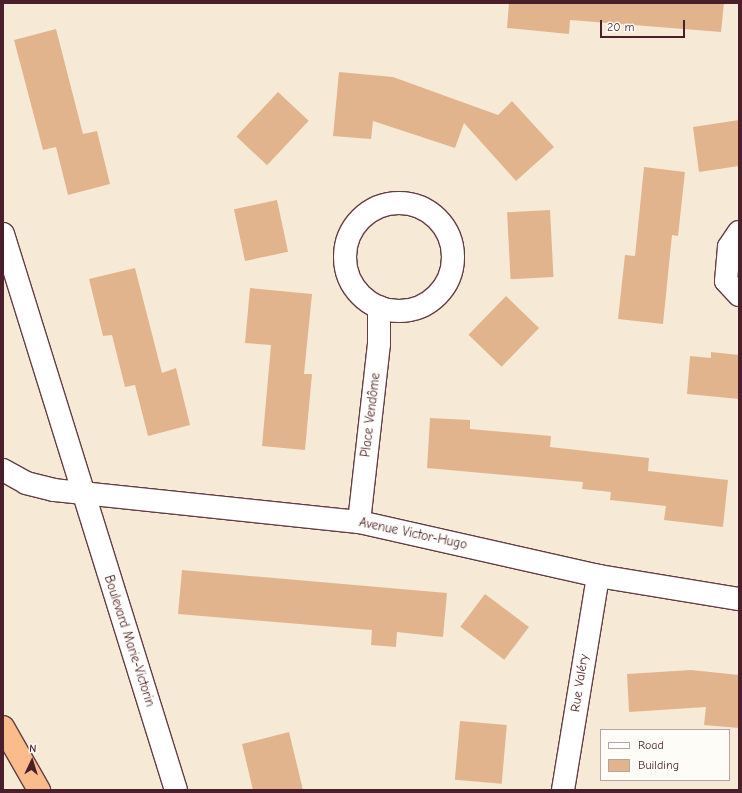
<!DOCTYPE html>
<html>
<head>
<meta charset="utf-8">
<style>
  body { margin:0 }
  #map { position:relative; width:742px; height:793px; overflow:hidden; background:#f6ead6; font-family:"Comic Neue",sans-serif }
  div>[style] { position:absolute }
  .building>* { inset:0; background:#e2b48e; transform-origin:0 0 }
  .roads { filter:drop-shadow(1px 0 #643d45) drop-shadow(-1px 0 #643d45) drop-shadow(0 1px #643d45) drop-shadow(0 -1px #643d45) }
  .minor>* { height:22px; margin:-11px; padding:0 11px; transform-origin:11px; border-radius:11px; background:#fff }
  .minor>.ring { margin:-11px; padding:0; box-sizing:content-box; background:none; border:22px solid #fff; border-radius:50% }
  .highway>* { height:22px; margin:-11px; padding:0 11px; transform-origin:11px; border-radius:11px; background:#fabc8b }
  span { translate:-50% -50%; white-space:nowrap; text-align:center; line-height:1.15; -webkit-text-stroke:3px #fdfcf7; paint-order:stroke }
  .street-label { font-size:13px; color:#4a1f2b }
  .frame { position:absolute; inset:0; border:4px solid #4a1f2b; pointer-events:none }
  .legend { position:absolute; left:600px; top:729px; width:130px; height:52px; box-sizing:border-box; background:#fdfcf7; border:1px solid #b5a4a5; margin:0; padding:5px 7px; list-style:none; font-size:12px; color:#4a1f2b }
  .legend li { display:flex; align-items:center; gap:8px; height:20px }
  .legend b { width:20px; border:1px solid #b5a4a5 }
  .north { position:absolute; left:12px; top:741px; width:40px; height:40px; -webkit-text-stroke:3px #fdfcf7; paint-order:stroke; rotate:4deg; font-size:11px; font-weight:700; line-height:16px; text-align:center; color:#4a1f2b }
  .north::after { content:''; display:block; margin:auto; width:14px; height:18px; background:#4a1f2b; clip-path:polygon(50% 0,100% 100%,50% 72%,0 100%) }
  .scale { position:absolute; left:600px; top:20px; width:85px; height:18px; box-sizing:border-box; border:2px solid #4a1f2b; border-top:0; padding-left:5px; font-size:12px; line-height:14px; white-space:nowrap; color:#4a1f2b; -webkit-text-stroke:3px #fdfcf7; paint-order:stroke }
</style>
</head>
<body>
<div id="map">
  <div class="building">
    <i style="clip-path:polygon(509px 3px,724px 3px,721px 32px,570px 20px,569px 34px,507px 28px)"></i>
    <i style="clip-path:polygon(56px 29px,83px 134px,97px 131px,110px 184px,68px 195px,56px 147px,43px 150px,14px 40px)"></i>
    <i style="clip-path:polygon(339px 72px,393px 77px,498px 115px,512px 101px,554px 147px,516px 181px,464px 123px,455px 148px,373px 121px,371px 139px,333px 136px)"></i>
    <i style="left:278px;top:92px;width:42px;height:61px;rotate:43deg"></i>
    <i style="clip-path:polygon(739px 120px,739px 166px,699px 172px,693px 127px)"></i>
    <i style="clip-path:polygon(644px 167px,685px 172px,678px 236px,672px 235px,663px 324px,618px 319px,625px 255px,635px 256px)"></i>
    <i style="left:277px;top:200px;width:53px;height:44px;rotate:78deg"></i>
    <i style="left:550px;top:210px;width:67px;height:43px;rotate:87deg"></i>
    <i style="clip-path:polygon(135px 268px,162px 373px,176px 368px,190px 425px,148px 436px,135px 385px,125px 387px,112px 335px,103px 336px,89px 279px)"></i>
    <i style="clip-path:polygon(250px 288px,312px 294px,304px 374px,312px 374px,305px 450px,262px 446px,271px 345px,245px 343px)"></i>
    <i style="left:506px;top:296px;width:46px;height:54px;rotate:44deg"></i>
    <i style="clip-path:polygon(711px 352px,739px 355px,739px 399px,687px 394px,690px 356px,711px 358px)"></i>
    <i style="clip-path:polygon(430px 418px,470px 420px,470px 429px,551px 436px,550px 447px,649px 458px,648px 471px,728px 480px,723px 527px,664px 520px,666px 506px,610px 500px,611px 492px,582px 489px,583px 482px,427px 468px)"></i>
    <i style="clip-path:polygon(182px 570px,447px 593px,443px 637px,397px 632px,396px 647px,371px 645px,372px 630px,178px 614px)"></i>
    <i style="left:485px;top:594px;width:55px;height:41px;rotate:37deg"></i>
    <i style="clip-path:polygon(691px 670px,739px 675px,739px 728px,704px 725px,706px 707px,629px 712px,627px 674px)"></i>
    <i style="left:460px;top:721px;width:47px;height:59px;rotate:5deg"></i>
    <i style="clip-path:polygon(289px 732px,303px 790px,253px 790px,242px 744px)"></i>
  </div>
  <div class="roads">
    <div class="minor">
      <i class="ring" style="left:345px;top:203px;width:86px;height:86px"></i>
      <i style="left:739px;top:232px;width:18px;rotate:124deg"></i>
      <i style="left:729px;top:247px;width:34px;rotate:95deg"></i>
      <i style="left:726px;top:281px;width:19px;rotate:47deg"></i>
      <i style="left:3px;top:234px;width:582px;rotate:72.72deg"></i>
      <i style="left:3px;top:470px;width:26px;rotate:29deg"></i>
      <i style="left:26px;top:483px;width:29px;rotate:14deg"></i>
      <i style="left:54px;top:490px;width:307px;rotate:6deg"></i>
      <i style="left:359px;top:522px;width:245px;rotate:12.7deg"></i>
      <i style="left:598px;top:576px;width:143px;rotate:9.3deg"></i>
      <i style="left:359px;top:522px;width:179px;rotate:-83.6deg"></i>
      <i style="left:379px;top:344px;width:37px;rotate:-90deg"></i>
      <i style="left:563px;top:790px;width:217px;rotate:-80.7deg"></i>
    </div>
    <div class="highway">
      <i style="left:3px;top:727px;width:73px;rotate:60.3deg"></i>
    </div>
  </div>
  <div class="street-label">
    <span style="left:371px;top:415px;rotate:-83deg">Place Vendôme</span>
    <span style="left:413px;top:534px;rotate:12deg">Avenue Victor-Hugo</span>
    <span style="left:129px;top:641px;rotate:72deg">Boulevard Marie-Victorin</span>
    <span style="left:580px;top:683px;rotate:-81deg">Rue Valéry</span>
  </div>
  <div class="frame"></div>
  <ul class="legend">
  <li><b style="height:5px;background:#fff"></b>Road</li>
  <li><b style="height:11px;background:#e2b48e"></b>Building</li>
  </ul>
  <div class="north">N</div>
  <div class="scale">20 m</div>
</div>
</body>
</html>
